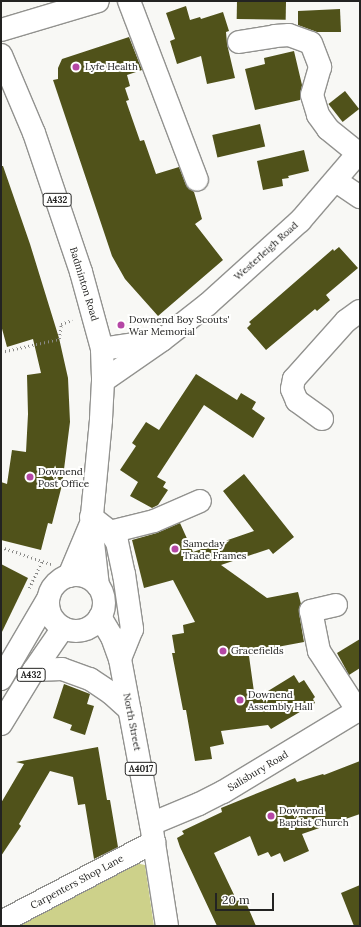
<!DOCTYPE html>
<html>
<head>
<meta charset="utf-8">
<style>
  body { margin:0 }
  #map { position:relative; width:361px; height:927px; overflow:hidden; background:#f8f8f5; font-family:Lora,serif }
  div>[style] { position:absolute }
  .green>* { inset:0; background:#cdd18a }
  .building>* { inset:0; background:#50521a; transform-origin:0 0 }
  .path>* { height:2.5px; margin-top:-1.25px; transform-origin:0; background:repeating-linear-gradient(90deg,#8a8a88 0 1px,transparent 0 4px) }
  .roads { filter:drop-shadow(1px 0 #92928f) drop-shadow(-1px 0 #92928f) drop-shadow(0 1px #92928f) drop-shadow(0 -1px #92928f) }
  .minor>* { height:22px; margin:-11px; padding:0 11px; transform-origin:11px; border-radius:11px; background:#fff }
  .major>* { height:22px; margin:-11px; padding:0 11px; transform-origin:11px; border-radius:11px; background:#fff }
  .major>.ring { margin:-11px; padding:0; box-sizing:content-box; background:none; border:22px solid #fff; border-radius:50% }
  .dots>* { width:11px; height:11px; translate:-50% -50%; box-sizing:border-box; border:2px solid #fffffe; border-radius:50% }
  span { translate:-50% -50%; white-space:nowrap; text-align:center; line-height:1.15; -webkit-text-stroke:4px #fffffe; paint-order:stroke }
  .shield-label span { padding:1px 3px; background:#fffffe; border:1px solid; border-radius:3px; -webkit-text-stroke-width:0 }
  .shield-label { font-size:9px; color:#232322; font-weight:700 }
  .poi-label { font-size:10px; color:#232322 }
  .left { translate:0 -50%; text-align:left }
  .street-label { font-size:10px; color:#232322 }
  .frame { position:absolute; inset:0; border:2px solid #232322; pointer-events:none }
  .scale { position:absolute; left:215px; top:893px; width:59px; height:18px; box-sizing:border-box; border:2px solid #232322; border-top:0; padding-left:5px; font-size:12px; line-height:14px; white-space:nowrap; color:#232322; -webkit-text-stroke:3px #fffffe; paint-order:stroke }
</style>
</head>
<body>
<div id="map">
  <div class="green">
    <i style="clip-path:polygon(130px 862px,145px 865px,154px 926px,8px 926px)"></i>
  </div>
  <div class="building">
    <i style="left:237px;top:1px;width:49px;height:18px;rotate:1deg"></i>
    <i style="clip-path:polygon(186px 6px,190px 20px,200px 17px,201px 19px,223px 12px,229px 31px,226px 32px,227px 44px,235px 78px,207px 84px,201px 56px,177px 64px,170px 41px,175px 39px,166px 13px)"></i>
    <i style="clip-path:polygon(340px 9px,341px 32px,317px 32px,298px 25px,298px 11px)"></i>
    <i style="clip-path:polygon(129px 37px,142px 70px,127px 75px,130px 86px,125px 88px,129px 100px,126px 101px,140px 141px,144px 140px,156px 174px,179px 167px,186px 185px,194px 192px,202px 219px,195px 224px,223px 260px,158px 316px,125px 279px,112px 256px,53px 80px,58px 79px,58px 68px,62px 59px)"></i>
    <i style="clip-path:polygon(294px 51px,302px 85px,300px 100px,255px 110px,245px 69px,265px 64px,264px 58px)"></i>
    <i style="left:345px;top:91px;width:23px;height:21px;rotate:52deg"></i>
    <i style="left:260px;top:124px;width:23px;height:49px;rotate:77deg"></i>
    <i style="clip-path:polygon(304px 150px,309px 171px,288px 176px,289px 178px,282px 179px,283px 186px,263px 190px,257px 161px)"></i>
    <i style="clip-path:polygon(1px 166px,3px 166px,30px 244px,59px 338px,68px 378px,70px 422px,62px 485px,52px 524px,48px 523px,41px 550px,1px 540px,1px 482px,7px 484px,12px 450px,26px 452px,28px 414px,27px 375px,41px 373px,33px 339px,7px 347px,1px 325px)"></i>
    <i style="clip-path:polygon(339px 247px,358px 268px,326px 295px,330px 300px,317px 311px,315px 309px,266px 350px,247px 328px,251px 324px,249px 322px,333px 249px,334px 251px)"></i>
    <i style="clip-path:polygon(196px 374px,237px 400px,241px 393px,256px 402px,252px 409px,265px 418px,253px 438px,204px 405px,157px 477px,166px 482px,163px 487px,168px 490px,158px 505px,152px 508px,130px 496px,138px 482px,120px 470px,136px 446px,132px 443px,146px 422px,159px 430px)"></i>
    <i style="clip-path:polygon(244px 474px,294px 537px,273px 554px,269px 549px,221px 565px,267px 598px,298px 592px,301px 604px,299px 613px,304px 642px,277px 647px,279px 650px,249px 656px,255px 699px,294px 675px,299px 683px,304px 680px,315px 697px,313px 699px,315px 703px,271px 729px,268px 725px,221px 731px,224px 744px,210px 747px,212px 759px,195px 761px,186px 710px,183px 710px,172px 653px,175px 653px,172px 635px,184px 633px,183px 625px,195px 622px,173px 580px,144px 588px,132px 540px,157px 533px,180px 523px,193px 552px,254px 531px,223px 491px)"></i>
    <i style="clip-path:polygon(1px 564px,28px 578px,1px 634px)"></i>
    <i style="clip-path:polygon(360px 639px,360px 668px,349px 675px,337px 653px)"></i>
    <i style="clip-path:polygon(64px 684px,90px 694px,87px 704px,94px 706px,85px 735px,70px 730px,72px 725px,53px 718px)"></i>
    <i style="clip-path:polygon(98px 747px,107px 800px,110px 800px,118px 847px,94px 859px,85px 804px,78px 805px,73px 777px,50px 771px,19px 824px,21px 826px,1px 856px,1px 803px,24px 764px,16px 762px)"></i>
    <i style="clip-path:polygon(360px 761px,360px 814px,302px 834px,309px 851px,284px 862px,280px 853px,271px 857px,268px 852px,258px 856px,250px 836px,214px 853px,237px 901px,244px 898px,256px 926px,217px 926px,180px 847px,177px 838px,184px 834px,182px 831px,222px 812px,221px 808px,295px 778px,297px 782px,323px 774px,324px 775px)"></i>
    <i style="clip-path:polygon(360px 885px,360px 926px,354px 926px,341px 893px)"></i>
  </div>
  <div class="path">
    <i style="left:1px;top:352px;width:59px;rotate:-12.6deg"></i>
    <i style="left:59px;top:339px;width:15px;rotate:-82deg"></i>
    <i style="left:61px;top:324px;width:12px;rotate:-20deg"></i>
    <i style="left:1px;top:547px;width:53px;rotate:18.8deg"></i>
    <i style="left:29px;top:588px;width:30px;rotate:-64deg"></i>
  </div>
  <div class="roads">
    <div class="minor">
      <i style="left:129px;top:1px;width:191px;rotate:69.2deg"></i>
      <i style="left:1px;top:30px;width:101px;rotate:-16.6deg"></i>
      <i style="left:239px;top:42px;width:36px;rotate:-9deg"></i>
      <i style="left:275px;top:36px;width:14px;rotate:-4deg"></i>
      <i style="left:289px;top:35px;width:23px;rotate:20deg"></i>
      <i style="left:311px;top:43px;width:26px;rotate:69deg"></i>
      <i style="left:320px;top:67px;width:29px;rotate:106deg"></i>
      <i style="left:312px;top:95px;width:21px;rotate:73deg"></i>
      <i style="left:318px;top:115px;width:17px;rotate:54deg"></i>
      <i style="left:328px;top:129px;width:38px;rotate:39deg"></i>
      <i style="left:336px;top:181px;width:29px;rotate:34deg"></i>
      <i style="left:102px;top:349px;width:54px;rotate:-8.6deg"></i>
      <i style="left:103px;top:381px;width:72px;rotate:-34.8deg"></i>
      <i style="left:162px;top:340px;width:58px;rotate:-38deg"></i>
      <i style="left:208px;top:304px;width:124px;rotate:-42.1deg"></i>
      <i style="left:300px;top:221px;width:92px;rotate:-49.4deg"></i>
      <i style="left:322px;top:419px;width:31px;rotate:-144deg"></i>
      <i style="left:297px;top:401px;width:13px;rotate:-113deg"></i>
      <i style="left:292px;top:389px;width:10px;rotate:-79deg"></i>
      <i style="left:294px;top:379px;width:78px;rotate:-48.1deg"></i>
      <i style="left:346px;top:321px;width:17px;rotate:-36deg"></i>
      <i style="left:91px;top:517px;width:24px;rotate:38deg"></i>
      <i style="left:110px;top:532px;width:12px;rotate:55deg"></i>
      <i style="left:117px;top:542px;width:33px;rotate:78deg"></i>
      <i style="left:124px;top:574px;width:56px;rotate:81.7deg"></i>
      <i style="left:132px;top:629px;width:32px;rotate:112deg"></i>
      <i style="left:110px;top:532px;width:45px;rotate:-14deg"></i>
      <i style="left:154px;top:521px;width:50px;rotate:-23.5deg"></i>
      <i style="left:336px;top:605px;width:26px;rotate:167deg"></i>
      <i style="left:311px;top:611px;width:41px;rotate:78.7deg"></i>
      <i style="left:319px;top:651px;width:72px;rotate:57deg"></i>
      <i style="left:34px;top:670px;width:28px;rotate:-2deg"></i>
      <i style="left:62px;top:669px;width:30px;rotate:20deg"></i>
      <i style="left:90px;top:679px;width:25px;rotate:34deg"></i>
      <i style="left:111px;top:693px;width:25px;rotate:42deg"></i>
      <i style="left:151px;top:824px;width:52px;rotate:-22.6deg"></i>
      <i style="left:199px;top:804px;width:27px;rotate:-27deg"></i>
      <i style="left:223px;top:792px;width:160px;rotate:-31.2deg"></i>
      <i style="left:1px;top:922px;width:173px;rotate:-27.6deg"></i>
    </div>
    <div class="major">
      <i style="left:1px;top:55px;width:85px;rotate:67.1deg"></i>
      <i style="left:34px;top:133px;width:147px;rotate:71.3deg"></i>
      <i style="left:81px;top:272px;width:80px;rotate:74.7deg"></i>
      <i style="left:102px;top:349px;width:32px;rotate:88deg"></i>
      <i style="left:103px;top:381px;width:39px;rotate:93deg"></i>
      <i style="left:101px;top:420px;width:105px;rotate:95.4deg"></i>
      <i style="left:91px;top:525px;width:61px;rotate:83.5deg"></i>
      <i class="ring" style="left:48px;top:575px;width:34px;height:34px"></i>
      <i style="left:69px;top:576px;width:54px;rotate:-67.2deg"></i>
      <i style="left:100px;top:617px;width:23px;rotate:59deg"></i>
      <i style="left:112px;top:637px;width:23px;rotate:70deg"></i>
      <i style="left:120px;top:659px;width:168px;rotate:79.4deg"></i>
      <i style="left:151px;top:824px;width:103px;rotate:81.1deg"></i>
      <i style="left:1px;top:679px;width:93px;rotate:-59.6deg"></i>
      <i style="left:1px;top:724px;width:63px;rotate:-58.6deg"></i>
      <i style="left:34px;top:670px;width:51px;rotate:-55.4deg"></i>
    </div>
  </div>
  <div class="dots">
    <i style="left:76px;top:67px;background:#b547a5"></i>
    <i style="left:121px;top:325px;background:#b547a5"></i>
    <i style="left:30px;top:477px;background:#b547a5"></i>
    <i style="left:175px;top:549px;background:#b547a5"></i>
    <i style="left:223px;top:651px;background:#b547a5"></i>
    <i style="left:240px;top:700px;background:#b547a5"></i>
    <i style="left:271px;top:816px;background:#b547a5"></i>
  </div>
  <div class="shield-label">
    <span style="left:57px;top:200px">A432</span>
    <span style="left:31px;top:675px">A432</span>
    <span style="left:141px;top:769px">A4017</span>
  </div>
  <div class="poi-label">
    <span class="left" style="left:85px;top:67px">Lyfe Health</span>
    <span class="left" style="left:129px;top:325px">Downend Boy Scouts'<br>War Memorial</span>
    <span class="left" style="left:38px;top:477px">Downend<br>Post Office</span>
    <span class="left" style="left:183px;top:549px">Sameday<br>Trade Frames</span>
    <span class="left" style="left:231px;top:651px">Gracefields</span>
    <span class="left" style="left:248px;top:700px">Downend<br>Assembly Hall</span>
    <span class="left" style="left:279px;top:816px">Downend<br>Baptist Church</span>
  </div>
  <div class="street-label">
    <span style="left:266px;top:251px;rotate:-42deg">Westerleigh Road</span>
    <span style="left:84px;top:284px;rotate:73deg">Badminton Road</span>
    <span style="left:132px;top:722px;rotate:79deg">North Street</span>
    <span style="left:258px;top:771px;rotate:-31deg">Salisbury Road</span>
    <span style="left:77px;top:882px;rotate:-28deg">Carpenters Shop Lane</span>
  </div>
  <div class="frame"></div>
  <div class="scale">20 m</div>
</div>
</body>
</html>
